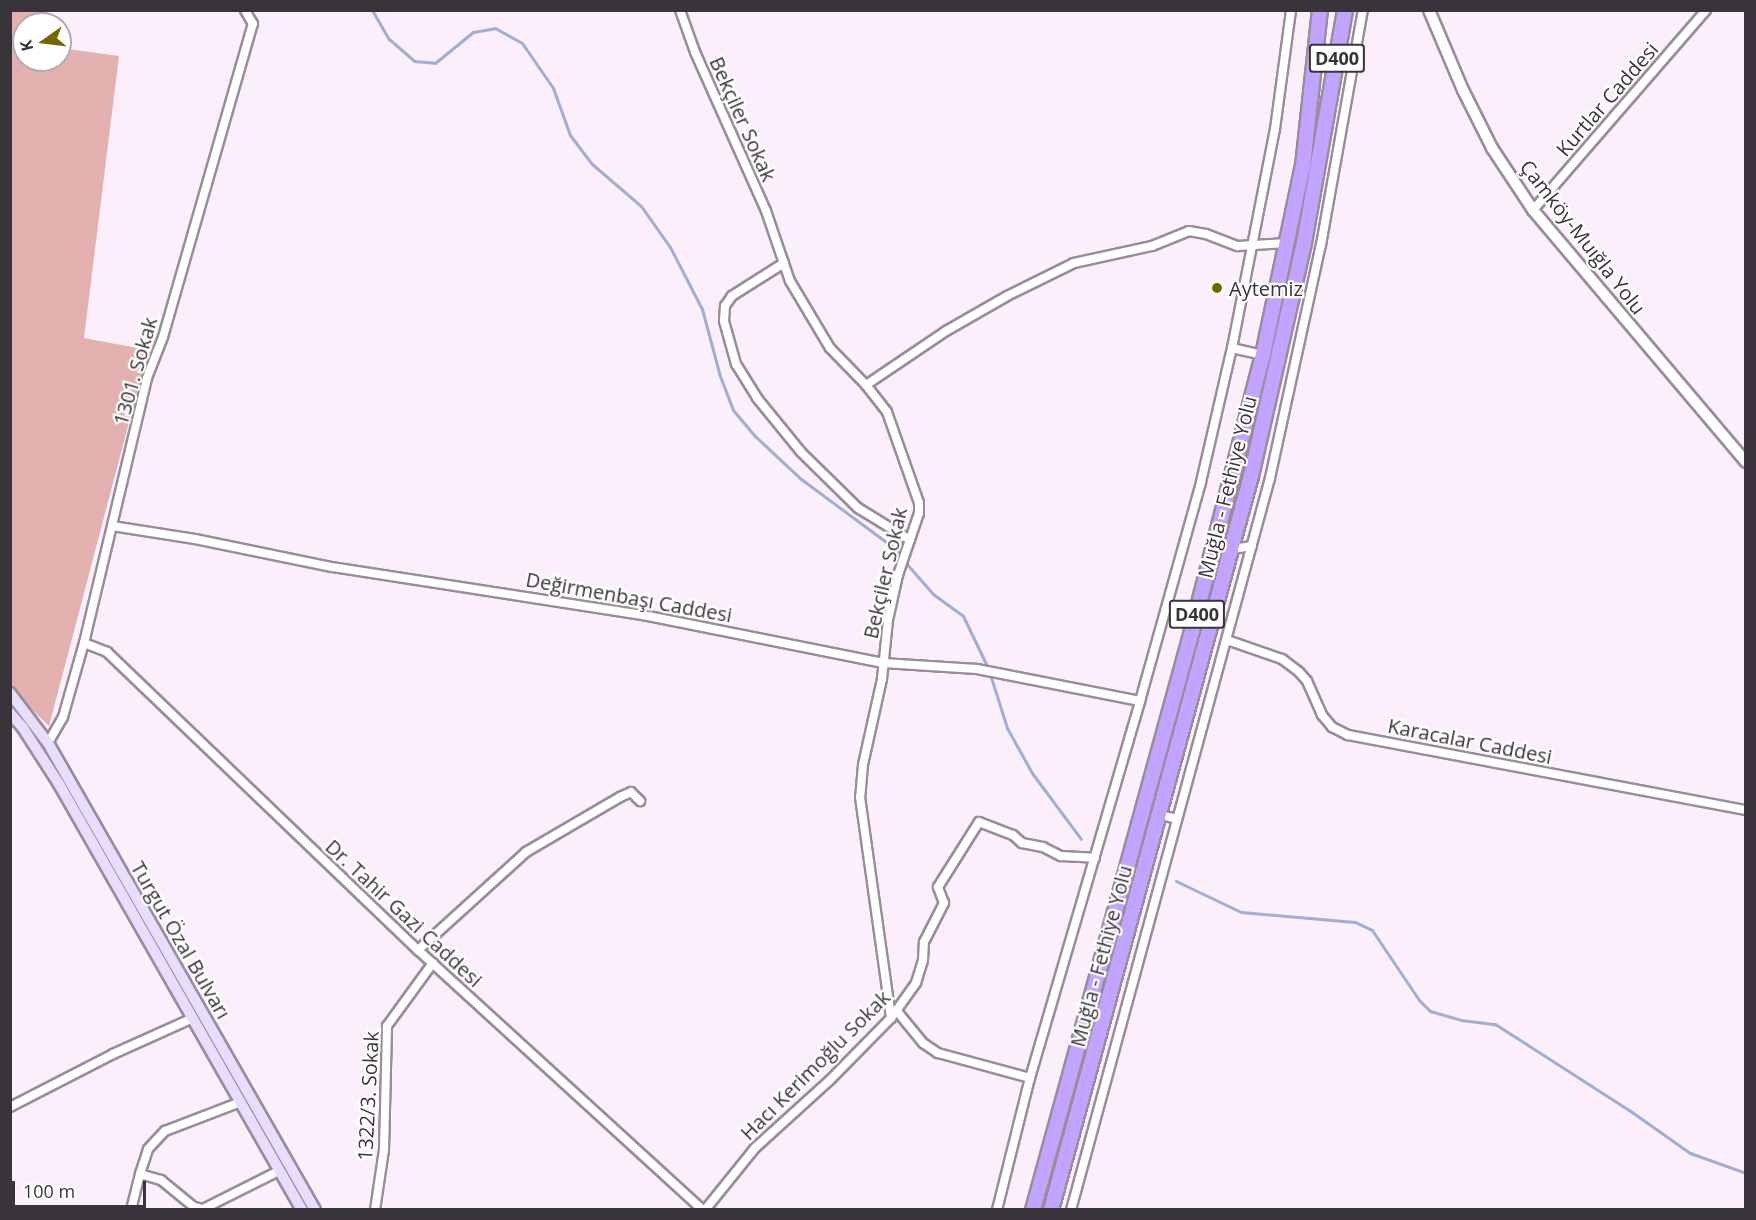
<!DOCTYPE html>
<html>
<head>
<meta charset="utf-8">
<style>
  body { margin:0 }
  #map { position:relative; width:1756px; height:1220px; overflow:hidden; background:#fbeffc; font-family:"Open Sans",sans-serif }
  div>[style] { position:absolute }
  .forest>* { inset:0; background:#e2b0ae }
  .stream>* { height:3px; margin:-1.5px; padding:0 1.5px; transform-origin:1.5px; border-radius:1.5px; background:#9eaed5 }
  .roads { filter:drop-shadow(2px 0 #988d98) drop-shadow(-2px 0 #988d98) drop-shadow(0 2px #988d98) drop-shadow(0 -2px #988d98) }
  .minor>* { height:8px; margin:-4px; padding:0 4px; transform-origin:4px; border-radius:4px; background:#fff }
  .tertiary>* { height:10px; margin:-5px; padding:0 5px; transform-origin:5px; border-radius:5px; background:#fff }
  .secondary>* { height:10px; margin:-5px; padding:0 5px; transform-origin:5px; border-radius:5px; background:#e7ddff }
  .trunk>* { height:14px; margin:-7px; padding:0 7px; transform-origin:7px; border-radius:7px; background:#c0a4ff }
  .dots>* { width:16px; height:16px; translate:-50% -50%; box-sizing:border-box; border:3px solid #fff; border-radius:50% }
  span { translate:-50% -50%; white-space:nowrap; text-align:center; line-height:1.15; -webkit-text-stroke:4.5px #fff; paint-order:stroke }
  .shield-label span { padding:2px 4px; background:#fff; border:2px solid; border-radius:4px; -webkit-text-stroke-width:0 }
  .shield-label { font-size:18px; color:#393439; font-weight:700 }
  .street-label { font-size:20px; color:#393439 }
  .poi-label { font-size:20px; color:#393439 }
  .left { translate:0 -50%; text-align:left }
  .frame { position:absolute; inset:0; border:12px solid #393439; pointer-events:none }
  .north { position:absolute; left:12px; top:12px; width:60px; height:60px; box-sizing:border-box; background:#fff; border:2px solid #b0aeb0; border-radius:50%; rotate:256deg; font-size:16px; font-weight:700; line-height:24px; text-align:center; color:#393439 }
  .north::after { content:''; display:block; margin:auto; width:21px; height:27px; background:#716900; clip-path:polygon(50% 0,100% 100%,50% 72%,0 100%) }
  .scale { position:absolute; left:12px; top:1181px; width:134px; height:27px; box-sizing:border-box; border:3px solid #393439; border-top:0; padding-left:8px; font-size:18px; line-height:21px; white-space:nowrap; color:#393439; -webkit-text-stroke:4px #fff; paint-order:stroke }
</style>
</head>
<body>
<div id="map">
  <div class="forest">
    <i style="clip-path:polygon(10px 11px,48px 11px,47px 24px,24px 24px,24px 60px,60px 60px,60px 48px,119px 56px,84px 338px,148px 350px,49px 726px,11px 689px)"></i>
  </div>
  <div class="stream">
    <i style="left:372px;top:10px;width:34px;rotate:60deg"></i>
    <i style="left:389px;top:39px;width:33px;rotate:41deg"></i>
    <i style="left:414px;top:61px;width:21px;rotate:5deg"></i>
    <i style="left:435px;top:63px;width:49px;rotate:-39.2deg"></i>
    <i style="left:473px;top:32px;width:22px;rotate:-10deg"></i>
    <i style="left:495px;top:28px;width:31px;rotate:29deg"></i>
    <i style="left:522px;top:43px;width:55px;rotate:55.4deg"></i>
    <i style="left:553px;top:88px;width:50px;rotate:70.1deg"></i>
    <i style="left:570px;top:135px;width:36px;rotate:53deg"></i>
    <i style="left:592px;top:164px;width:65px;rotate:40.6deg"></i>
    <i style="left:641px;top:206px;width:50px;rotate:54.7deg"></i>
    <i style="left:670px;top:247px;width:70px;rotate:62.7deg"></i>
    <i style="left:702px;top:309px;width:69px;rotate:75deg"></i>
    <i style="left:720px;top:376px;width:36px;rotate:69deg"></i>
    <i style="left:733px;top:410px;width:35px;rotate:50deg"></i>
    <i style="left:756px;top:437px;width:62px;rotate:43deg"></i>
    <i style="left:801px;top:479px;width:119px;rotate:36.5deg"></i>
    <i style="left:897px;top:550px;width:8px;rotate:60deg"></i>
    <i style="left:905px;top:562px;width:43px;rotate:48.8deg"></i>
    <i style="left:933px;top:594px;width:37px;rotate:36deg"></i>
    <i style="left:963px;top:616px;width:58px;rotate:64.3deg"></i>
    <i style="left:990px;top:674px;width:57px;rotate:72.5deg"></i>
    <i style="left:1007px;top:728px;width:51px;rotate:60.9deg"></i>
    <i style="left:1032px;top:773px;width:82px;rotate:53.4deg"></i>
    <i style="left:1176px;top:881px;width:72px;rotate:25.5deg"></i>
    <i style="left:1241px;top:912px;width:114px;rotate:5deg"></i>
    <i style="left:1355px;top:922px;width:19px;rotate:25deg"></i>
    <i style="left:1372px;top:930px;width:84px;rotate:56.1deg"></i>
    <i style="left:1419px;top:1000px;width:16px;rotate:45deg"></i>
    <i style="left:1430px;top:1011px;width:32px;rotate:16deg"></i>
    <i style="left:1461px;top:1020px;width:34px;rotate:7deg"></i>
    <i style="left:1495px;top:1024px;width:159px;rotate:32.7deg"></i>
    <i style="left:1629px;top:1110px;width:75px;rotate:35.2deg"></i>
    <i style="left:1690px;top:1153px;width:59px;rotate:19.7deg"></i>
  </div>
  <div class="roads">
    <div class="minor">
      <i style="left:680px;top:10px;width:45px;rotate:70.3deg"></i>
      <i style="left:695px;top:52px;width:174px;rotate:65.9deg"></i>
      <i style="left:766px;top:211px;width:74px;rotate:71.1deg"></i>
      <i style="left:790px;top:281px;width:78px;rotate:59.2deg"></i>
      <i style="left:830px;top:348px;width:52px;rotate:45.8deg"></i>
      <i style="left:866px;top:385px;width:34px;rotate:52deg"></i>
      <i style="left:887px;top:412px;width:96px;rotate:70.6deg"></i>
      <i style="left:919px;top:503px;width:10px;rotate:90deg"></i>
      <i style="left:919px;top:513px;width:65px;rotate:108.7deg"></i>
      <i style="left:898px;top:575px;width:46px;rotate:102.5deg"></i>
      <i style="left:888px;top:620px;width:59px;rotate:95.8deg"></i>
      <i style="left:882px;top:679px;width:88px;rotate:102.5deg"></i>
      <i style="left:863px;top:765px;width:32px;rotate:95deg"></i>
      <i style="left:860px;top:797px;width:223px;rotate:82deg"></i>
      <i style="left:1533px;top:210px;width:264px;rotate:-49.1deg"></i>
      <i style="left:784px;top:263px;width:62px;rotate:147.6deg"></i>
      <i style="left:732px;top:296px;width:12px;rotate:125deg"></i>
      <i style="left:725px;top:306px;width:15px;rotate:94deg"></i>
      <i style="left:724px;top:321px;width:45px;rotate:74.4deg"></i>
      <i style="left:736px;top:364px;width:40px;rotate:58deg"></i>
      <i style="left:757px;top:398px;width:70px;rotate:50.8deg"></i>
      <i style="left:801px;top:452px;width:80px;rotate:44.5deg"></i>
      <i style="left:858px;top:508px;width:61px;rotate:31.6deg"></i>
      <i style="left:1232px;top:348px;width:32px;rotate:13deg"></i>
      <i style="left:866px;top:385px;width:97px;rotate:-34deg"></i>
      <i style="left:946px;top:331px;width:70px;rotate:-29.8deg"></i>
      <i style="left:1007px;top:296px;width:75px;rotate:-26.2deg"></i>
      <i style="left:1074px;top:263px;width:80px;rotate:-12.3deg"></i>
      <i style="left:1152px;top:246px;width:40px;rotate:-22deg"></i>
      <i style="left:1189px;top:231px;width:17px;rotate:10deg"></i>
      <i style="left:1206px;top:234px;width:34px;rotate:21deg"></i>
      <i style="left:1238px;top:246px;width:49px;rotate:-3.5deg"></i>
      <i style="left:112px;top:526px;width:84px;rotate:8.9deg"></i>
      <i style="left:195px;top:539px;width:140px;rotate:11.6deg"></i>
      <i style="left:332px;top:567px;width:315px;rotate:8.8deg"></i>
      <i style="left:643px;top:615px;width:245px;rotate:11.3deg"></i>
      <i style="left:883px;top:663px;width:94px;rotate:3.7deg"></i>
      <i style="left:977px;top:669px;width:166px;rotate:11.1deg"></i>
      <i style="left:1233px;top:549px;width:19px;rotate:-9deg"></i>
      <i style="left:1227px;top:640px;width:58px;rotate:19.1deg"></i>
      <i style="left:1282px;top:659px;width:21px;rotate:37deg"></i>
      <i style="left:1299px;top:672px;width:12px;rotate:48deg"></i>
      <i style="left:1307px;top:681px;width:37px;rotate:66deg"></i>
      <i style="left:1322px;top:715px;width:16px;rotate:50deg"></i>
      <i style="left:1332px;top:727px;width:18px;rotate:27deg"></i>
      <i style="left:1348px;top:735px;width:405px;rotate:10.7deg"></i>
      <i style="left:84px;top:643px;width:25px;rotate:21deg"></i>
      <i style="left:107px;top:652px;width:431px;rotate:43.8deg"></i>
      <i style="left:418px;top:950px;width:386px;rotate:42.4deg"></i>
      <i style="left:48px;top:743px;width:30px;rotate:-60deg"></i>
      <i style="left:63px;top:717px;width:77px;rotate:-74.2deg"></i>
      <i style="left:84px;top:643px;width:272px;rotate:-76.6deg"></i>
      <i style="left:147px;top:378px;width:44px;rotate:-68.7deg"></i>
      <i style="left:163px;top:337px;width:326px;rotate:-74deg"></i>
      <i style="left:253px;top:24px;width:16px;rotate:-120deg"></i>
      <i style="left:1160px;top:815px;width:17px;rotate:13deg"></i>
      <i style="left:418px;top:950px;width:146px;rotate:-42.2deg"></i>
      <i style="left:526px;top:852px;width:109px;rotate:-30.3deg"></i>
      <i style="left:620px;top:797px;width:12px;rotate:-24deg"></i>
      <i style="left:631px;top:792px;width:13px;rotate:45deg"></i>
      <i style="left:896px;top:1010px;width:43px;rotate:50.7deg"></i>
      <i style="left:923px;top:1043px;width:18px;rotate:34deg"></i>
      <i style="left:938px;top:1053px;width:95px;rotate:15.2deg"></i>
      <i style="left:10px;top:1107px;width:116px;rotate:-27.2deg"></i>
      <i style="left:113px;top:1054px;width:88px;rotate:-24.2deg"></i>
      <i style="left:140px;top:1174px;width:26px;rotate:-72deg"></i>
      <i style="left:148px;top:1149px;width:25px;rotate:-47deg"></i>
      <i style="left:165px;top:1131px;width:81px;rotate:-20.9deg"></i>
      <i style="left:131px;top:1210px;width:37px;rotate:-76deg"></i>
      <i style="left:140px;top:1174px;width:22px;rotate:16deg"></i>
      <i style="left:161px;top:1180px;width:43px;rotate:39.3deg"></i>
      <i style="left:194px;top:1207px;width:9px;rotate:13deg"></i>
      <i style="left:203px;top:1209px;width:85px;rotate:-26.6deg"></i>
      <i style="left:375px;top:1210px;width:61px;rotate:-81.5deg"></i>
      <i style="left:384px;top:1150px;width:124px;rotate:-88.6deg"></i>
      <i style="left:387px;top:1026px;width:78px;rotate:-53.9deg"></i>
      <i style="left:705px;top:1210px;width:80px;rotate:-51.1deg"></i>
      <i style="left:755px;top:1148px;width:101px;rotate:-42.2deg"></i>
      <i style="left:830px;top:1080px;width:87px;rotate:-45.5deg"></i>
      <i style="left:891px;top:1018px;width:43px;rotate:-54.5deg"></i>
      <i style="left:916px;top:983px;width:24px;rotate:-73deg"></i>
      <i style="left:923px;top:960px;width:18px;rotate:-87deg"></i>
      <i style="left:924px;top:942px;width:44px;rotate:-62.9deg"></i>
      <i style="left:944px;top:903px;width:17px;rotate:-111deg"></i>
      <i style="left:938px;top:887px;width:77px;rotate:-57.8deg"></i>
      <i style="left:979px;top:822px;width:36px;rotate:21deg"></i>
      <i style="left:1013px;top:835px;width:12px;rotate:42deg"></i>
      <i style="left:1022px;top:843px;width:21px;rotate:11deg"></i>
      <i style="left:1043px;top:847px;width:20px;rotate:27deg"></i>
      <i style="left:1061px;top:856px;width:34px;rotate:3deg"></i>
      <i style="left:997px;top:1210px;width:136px;rotate:-76deg"></i>
      <i style="left:1030px;top:1078px;width:393px;rotate:-73.7deg"></i>
      <i style="left:1140px;top:701px;width:227px;rotate:-74.4deg"></i>
      <i style="left:1201px;top:482px;width:138px;rotate:-77deg"></i>
      <i style="left:1232px;top:348px;width:223px;rotate:-78.9deg"></i>
      <i style="left:1275px;top:129px;width:120px;rotate:-82.3deg"></i>
      <i style="left:1071px;top:1210px;width:759px;rotate:-74.79deg"></i>
      <i style="left:1270px;top:478px;width:239px;rotate:-77.7deg"></i>
      <i style="left:1321px;top:245px;width:239px;rotate:-79.9deg"></i>
    </div>
    <div class="tertiary">
      <i style="left:1429px;top:10px;width:87px;rotate:67deg"></i>
      <i style="left:1463px;top:90px;width:65px;rotate:63.4deg"></i>
      <i style="left:1492px;top:148px;width:74px;rotate:56.5deg"></i>
      <i style="left:1533px;top:210px;width:330px;rotate:49.8deg"></i>
    </div>
    <div class="secondary">
      <i style="left:10px;top:693px;width:63px;rotate:52.8deg"></i>
      <i style="left:48px;top:743px;width:538px;rotate:60.24deg"></i>
      <i style="left:10px;top:713px;width:20px;rotate:49deg"></i>
      <i style="left:23px;top:728px;width:67px;rotate:57.3deg"></i>
      <i style="left:59px;top:784px;width:490px;rotate:60.3deg"></i>
    </div>
    <div class="trunk">
      <i style="left:1033px;top:1210px;width:600px;rotate:-74.64deg"></i>
      <i style="left:1192px;top:631px;width:285px;rotate:-75.6deg"></i>
      <i style="left:1263px;top:355px;width:193px;rotate:-78.1deg"></i>
      <i style="left:1303px;top:166px;width:157px;rotate:-83.8deg"></i>
      <i style="left:1051px;top:1210px;width:761px;rotate:-74.76deg"></i>
      <i style="left:1251px;top:476px;width:239px;rotate:-77.2deg"></i>
      <i style="left:1304px;top:243px;width:237px;rotate:-80deg"></i>
    </div>
  </div>
  <div class="dots">
    <i style="left:1217px;top:288px;background:#716900"></i>
  </div>
  <div class="shield-label">
    <span style="left:1337px;top:58px">D400</span>
    <span style="left:1197px;top:614px">D400</span>
  </div>
  <div class="street-label">
    <span style="left:1607px;top:99px;rotate:-49deg">Kurtlar Caddesi</span>
    <span style="left:743px;top:119px;rotate:66deg">Bekçiler Sokak</span>
    <span style="left:1583px;top:237px;rotate:52deg">Çamköy-Muığla Yolu</span>
    <span style="left:135px;top:371px;rotate:-74deg">1301. Sokak</span>
    <span style="left:1227px;top:487px;rotate:-76deg">Muğla - Fethiye Yolu</span>
    <span style="left:885px;top:573px;rotate:-77deg">Bekçiler Sokak</span>
    <span style="left:629px;top:597px;rotate:10deg">Değirmenbaşı Caddesi</span>
    <span style="left:1470px;top:741px;rotate:11deg">Karacalar Caddesi</span>
    <span style="left:404px;top:913px;rotate:43deg">Dr. Tahir Gazi Caddesi</span>
    <span style="left:181px;top:940px;rotate:60deg">Turgut Özal Bulvarı</span>
    <span style="left:1101px;top:956px;rotate:-75deg">Muğla - Fethiye Yolu</span>
    <span style="left:815px;top:1065px;rotate:-45deg">Hacı Kerimoğlu Sokak</span>
    <span style="left:368px;top:1096px;rotate:-87deg">1322/3. Sokak</span>
  </div>
  <div class="poi-label">
    <span class="left" style="left:1229px;top:288px">Aytemiz</span>
  </div>
  <div class="frame"></div>
  <div class="north">K</div>
  <div class="scale">100 m</div>
</div>
</body>
</html>
